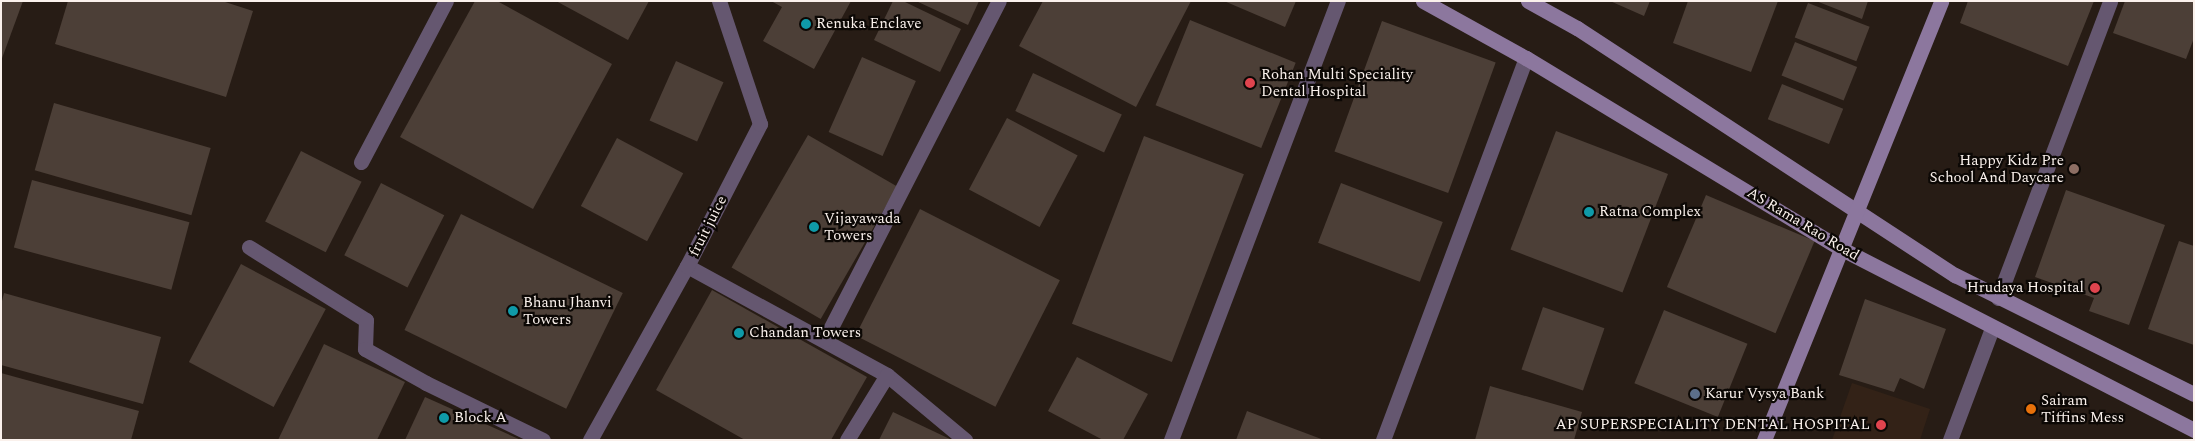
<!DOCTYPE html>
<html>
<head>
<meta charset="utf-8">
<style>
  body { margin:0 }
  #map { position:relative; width:2195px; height:441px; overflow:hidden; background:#271c15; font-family:Spectral,serif }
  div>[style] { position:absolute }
  .built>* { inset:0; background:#332217 }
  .building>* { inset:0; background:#4c3f37; transform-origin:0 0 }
  .lane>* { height:15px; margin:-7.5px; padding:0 7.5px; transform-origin:7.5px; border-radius:7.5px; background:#655770 }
  .street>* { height:15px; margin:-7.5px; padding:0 7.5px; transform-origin:7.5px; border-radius:7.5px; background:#655770 }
  .secondary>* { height:15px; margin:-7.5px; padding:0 7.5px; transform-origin:7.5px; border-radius:7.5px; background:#8c779e }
  .dots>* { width:14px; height:14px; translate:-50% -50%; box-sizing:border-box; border:2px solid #0c0805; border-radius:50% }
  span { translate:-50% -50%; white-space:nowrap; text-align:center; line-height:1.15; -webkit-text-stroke:4.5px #0c0805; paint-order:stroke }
  .poi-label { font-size:15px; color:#faf1ec }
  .left { translate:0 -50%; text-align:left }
  .right { translate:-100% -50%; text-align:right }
  .street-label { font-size:15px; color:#faf1ec }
  .frame { position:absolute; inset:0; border:2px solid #faf1ec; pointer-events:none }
</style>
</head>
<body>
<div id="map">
  <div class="built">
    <i style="clip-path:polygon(1852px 383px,1930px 409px,1920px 440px,1832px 440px)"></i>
  </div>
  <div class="building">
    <i style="clip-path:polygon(1px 1px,23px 1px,1px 61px)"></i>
    <i style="clip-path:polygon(68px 1px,222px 1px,253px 11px,226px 97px,55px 44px)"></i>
    <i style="clip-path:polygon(475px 1px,497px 1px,612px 64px,533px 209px,400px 137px)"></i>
    <i style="clip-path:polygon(556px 1px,649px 1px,628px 40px)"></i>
    <i style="clip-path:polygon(771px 1px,851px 1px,814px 69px,763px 41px,782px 7px)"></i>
    <i style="clip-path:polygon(893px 1px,903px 1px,961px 29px,940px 72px,874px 40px)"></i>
    <i style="clip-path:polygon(916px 1px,979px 1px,968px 25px)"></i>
    <i style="clip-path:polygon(1043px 1px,1191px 1px,1136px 107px,1019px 46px)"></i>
    <i style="clip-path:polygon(1224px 1px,1296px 1px,1285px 27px)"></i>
    <i style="clip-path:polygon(1610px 1px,1650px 1px,1644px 16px)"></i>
    <i style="clip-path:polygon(1688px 1px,1778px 1px,1751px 72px,1673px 43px)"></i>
    <i style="clip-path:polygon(1816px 1px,1868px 1px,1862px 19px)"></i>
    <i style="clip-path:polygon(1968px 1px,2094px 1px,2068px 66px,1960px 23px)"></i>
    <i style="clip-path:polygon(2125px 1px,2194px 1px,2194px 38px,2186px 59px,2113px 33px)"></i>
    <i style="left:1808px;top:3px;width:66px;height:37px;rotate:21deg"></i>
    <i style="left:1190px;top:20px;width:114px;height:92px;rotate:22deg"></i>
    <i style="left:1382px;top:21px;width:121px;height:139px;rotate:20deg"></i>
    <i style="left:1795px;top:42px;width:67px;height:36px;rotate:22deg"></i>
    <i style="left:862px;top:57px;width:59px;height:82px;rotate:24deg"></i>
    <i style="left:676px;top:61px;width:52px;height:65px;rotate:24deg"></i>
    <i style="left:1033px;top:73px;width:98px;height:42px;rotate:25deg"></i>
    <i style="left:1782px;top:84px;width:66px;height:38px;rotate:22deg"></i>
    <i style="left:54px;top:103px;width:163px;height:70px;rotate:16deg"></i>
    <i style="left:1007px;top:118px;width:80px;height:81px;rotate:28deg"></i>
    <i style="left:1556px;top:131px;width:120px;height:127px;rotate:21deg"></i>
    <i style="left:808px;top:135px;width:103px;height:153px;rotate:30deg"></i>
    <i style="left:1144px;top:136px;width:107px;height:201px;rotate:21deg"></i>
    <i style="left:617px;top:138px;width:75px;height:77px;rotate:28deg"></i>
    <i style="left:301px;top:151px;width:68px;height:79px;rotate:27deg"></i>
    <i style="left:32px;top:180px;width:163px;height:70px;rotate:15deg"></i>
    <i style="left:381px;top:183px;width:71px;height:81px;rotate:27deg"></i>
    <i style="left:1341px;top:183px;width:109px;height:64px;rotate:21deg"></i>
    <i style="clip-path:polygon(2066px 190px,2165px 225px,2129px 325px,2089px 311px,2094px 298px,2035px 277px)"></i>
    <i style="left:1706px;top:195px;width:118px;height:100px;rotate:23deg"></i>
    <i style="left:920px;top:209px;width:157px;height:142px;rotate:27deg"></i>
    <i style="left:461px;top:214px;width:180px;height:129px;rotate:26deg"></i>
    <i style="clip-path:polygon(2179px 241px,2194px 246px,2194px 345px,2148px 329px)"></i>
    <i style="left:241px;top:264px;width:96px;height:111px;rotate:28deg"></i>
    <i style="clip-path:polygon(712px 290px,867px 377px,831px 440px,745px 440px,656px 390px)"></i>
    <i style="clip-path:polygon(4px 293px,161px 337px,143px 404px,1px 365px,1px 305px)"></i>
    <i style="clip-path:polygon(1865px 299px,1946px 329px,1924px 389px,1900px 378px,1894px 392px,1839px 375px)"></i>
    <i style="left:1543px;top:307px;width:65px;height:66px;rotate:19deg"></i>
    <i style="left:1664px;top:310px;width:90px;height:79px;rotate:22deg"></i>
    <i style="clip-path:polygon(324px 344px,405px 382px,377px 440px,278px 440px)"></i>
    <i style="clip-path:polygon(1077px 357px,1148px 394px,1123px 440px,1103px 440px,1048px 411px)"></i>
    <i style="clip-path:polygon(1px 373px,139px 411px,131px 440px,1px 440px)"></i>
    <i style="clip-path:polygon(1490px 386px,1582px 412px,1574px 440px,1475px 440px)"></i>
    <i style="clip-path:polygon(425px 397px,521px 440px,405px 440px)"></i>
    <i style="clip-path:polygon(1247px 411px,1324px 440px,1236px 440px)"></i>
    <i style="clip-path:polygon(893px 412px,952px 440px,879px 440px)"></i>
  </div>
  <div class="lane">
    <i style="left:249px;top:247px;width:138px;rotate:32deg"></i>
    <i style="left:366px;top:320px;width:29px;rotate:92deg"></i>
    <i style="left:365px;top:349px;width:70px;rotate:29.1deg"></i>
    <i style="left:426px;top:383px;width:130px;rotate:26deg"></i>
  </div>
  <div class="street">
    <i style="left:361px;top:162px;width:182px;rotate:-62.2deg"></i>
    <i style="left:687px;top:266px;width:228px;rotate:28.6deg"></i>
    <i style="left:887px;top:375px;width:102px;rotate:39.8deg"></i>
    <i style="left:1998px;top:298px;width:317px;rotate:-69.3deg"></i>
    <i style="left:825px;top:339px;width:380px;rotate:-62.8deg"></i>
    <i style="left:590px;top:440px;width:199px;rotate:-60.9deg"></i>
    <i style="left:687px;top:266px;width:160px;rotate:-62.8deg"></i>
    <i style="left:760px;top:124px;width:130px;rotate:-108.4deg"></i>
    <i style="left:847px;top:440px;width:76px;rotate:-58.4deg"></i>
    <i style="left:1171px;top:440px;width:470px;rotate:-69.2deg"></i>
    <i style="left:1383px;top:440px;width:408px;rotate:-69.5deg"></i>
    <i style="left:1950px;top:440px;width:120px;rotate:-69.4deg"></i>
  </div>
  <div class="secondary">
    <i style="left:1423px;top:1px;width:118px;rotate:29deg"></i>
    <i style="left:1526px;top:58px;width:369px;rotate:31.2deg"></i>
    <i style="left:1842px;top:249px;width:396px;rotate:27.2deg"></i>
    <i style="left:1528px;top:1px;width:56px;rotate:28.9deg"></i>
    <i style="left:1577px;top:28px;width:452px;rotate:33.2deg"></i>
    <i style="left:1955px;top:275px;width:267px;rotate:26.5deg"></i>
    <i style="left:1764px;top:440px;width:473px;rotate:-68deg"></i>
  </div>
  <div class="dots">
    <i style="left:806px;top:24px;background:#0f9aa8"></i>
    <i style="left:1250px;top:83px;background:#e0444e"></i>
    <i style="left:2074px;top:169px;background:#8d6e63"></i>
    <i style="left:1589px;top:212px;background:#0f9aa8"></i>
    <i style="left:814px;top:227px;background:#0f9aa8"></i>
    <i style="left:2095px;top:288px;background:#e0444e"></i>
    <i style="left:513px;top:311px;background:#0f9aa8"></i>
    <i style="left:739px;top:333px;background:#0f9aa8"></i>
    <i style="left:1695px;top:394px;background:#5c6f8a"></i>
    <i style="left:2031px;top:409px;background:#e8710a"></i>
    <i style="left:444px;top:418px;background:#0f9aa8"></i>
    <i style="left:1881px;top:425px;background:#e0444e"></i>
  </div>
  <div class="poi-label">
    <span class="left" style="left:816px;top:24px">Renuka Enclave</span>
    <span class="left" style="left:1261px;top:83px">Rohan Multi Speciality<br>Dental Hospital</span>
    <span class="right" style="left:2064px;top:169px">Happy Kidz Pre<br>School And Daycare</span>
    <span class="left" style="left:1599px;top:212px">Ratna Complex</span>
    <span class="left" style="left:824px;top:227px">Vijayawada<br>Towers</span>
    <span class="right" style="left:2084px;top:288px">Hrudaya Hospital</span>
    <span class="left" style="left:523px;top:311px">Bhanu Jhanvi<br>Towers</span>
    <span class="left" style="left:749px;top:333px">Chandan Towers</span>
    <span class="left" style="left:1705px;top:394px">Karur Vysya Bank</span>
    <span class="left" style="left:2041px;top:409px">Sairam<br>Tiffins Mess</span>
    <span class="left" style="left:454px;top:418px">Block A</span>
    <span class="right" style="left:1870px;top:425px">AP SUPERSPECIALITY DENTAL HOSPITAL</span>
  </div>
  <div class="street-label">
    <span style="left:1803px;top:224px;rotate:31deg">AS Rama Rao Road</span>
    <span style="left:708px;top:226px;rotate:-63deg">fruit juice</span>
  </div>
  <div class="frame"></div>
</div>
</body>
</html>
